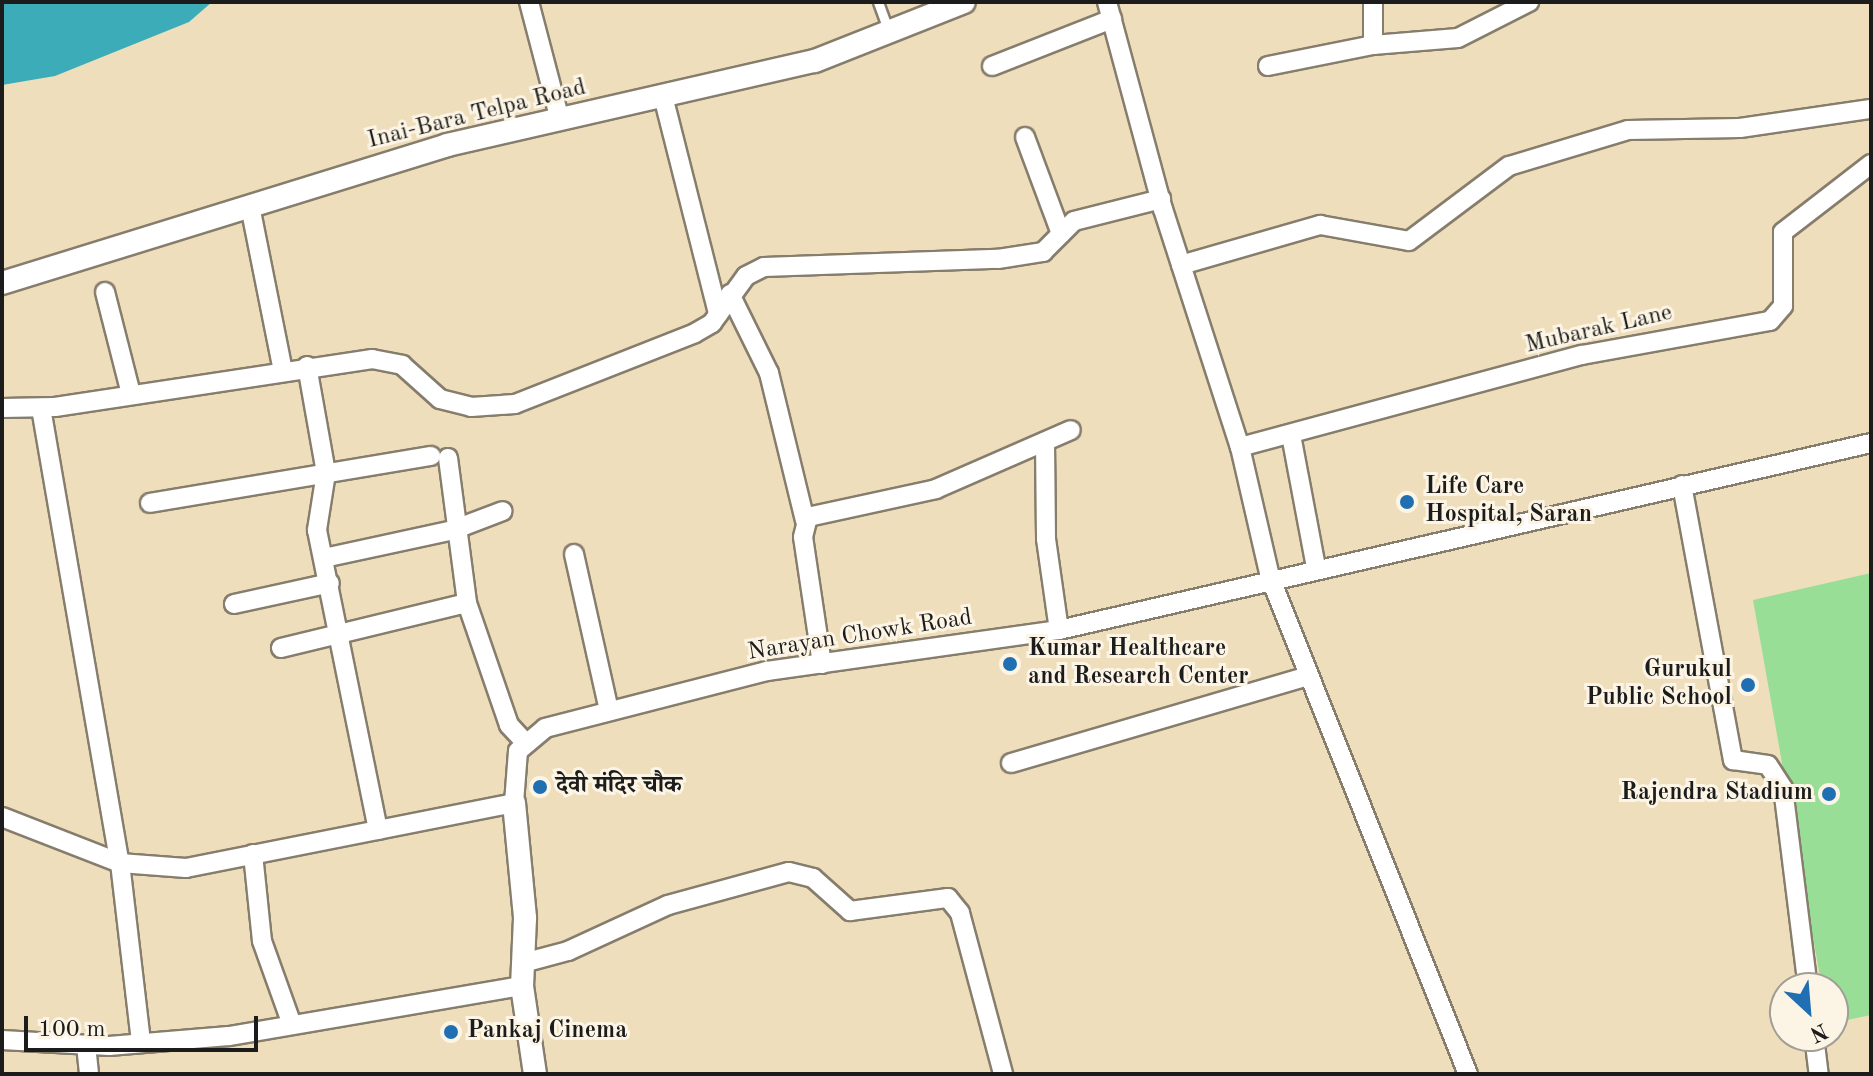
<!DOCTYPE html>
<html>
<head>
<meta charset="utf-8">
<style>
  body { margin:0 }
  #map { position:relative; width:1873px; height:1076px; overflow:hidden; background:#efdebc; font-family:"Old Standard TT","Noto Serif Devanagari",serif }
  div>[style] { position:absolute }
  .green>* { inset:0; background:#99de96 }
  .water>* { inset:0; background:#3cacb8 }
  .roads { filter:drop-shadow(2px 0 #867d6c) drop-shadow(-2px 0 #867d6c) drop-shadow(0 2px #867d6c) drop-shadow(0 -2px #867d6c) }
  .service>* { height:9px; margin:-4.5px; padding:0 4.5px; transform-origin:4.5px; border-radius:4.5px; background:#fff }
  .minor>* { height:18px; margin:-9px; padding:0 9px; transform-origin:9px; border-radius:9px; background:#fff }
  .tertiary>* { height:22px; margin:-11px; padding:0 11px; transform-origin:11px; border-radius:11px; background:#fff }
  .dots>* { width:22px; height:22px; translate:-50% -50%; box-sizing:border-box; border:4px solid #fcf5e5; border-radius:50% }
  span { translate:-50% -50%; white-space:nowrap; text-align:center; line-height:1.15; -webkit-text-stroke:6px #fcf5e5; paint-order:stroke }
  .street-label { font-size:24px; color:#1c1c1c }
  .poi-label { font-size:24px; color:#1c1c1c; font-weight:700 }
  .left { translate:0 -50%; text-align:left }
  .right { translate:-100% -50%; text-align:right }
  .frame { position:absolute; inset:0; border:4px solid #1c1c1c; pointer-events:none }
  .north { position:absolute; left:1769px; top:972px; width:80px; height:80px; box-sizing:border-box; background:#fcf5e5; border:2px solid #a29e95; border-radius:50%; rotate:154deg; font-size:22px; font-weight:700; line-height:32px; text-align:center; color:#1c1c1c }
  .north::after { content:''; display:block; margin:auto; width:28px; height:36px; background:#1f6fb2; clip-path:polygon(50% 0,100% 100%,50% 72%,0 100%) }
  .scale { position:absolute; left:24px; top:1016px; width:234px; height:36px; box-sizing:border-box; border:4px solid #1c1c1c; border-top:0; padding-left:10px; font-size:24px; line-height:28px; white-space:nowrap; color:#1c1c1c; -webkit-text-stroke:6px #fcf5e5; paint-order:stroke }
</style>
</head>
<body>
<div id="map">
  <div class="green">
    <i style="clip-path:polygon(1871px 573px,1871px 1015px,1833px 1023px,1833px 988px,1822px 988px,1753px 600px)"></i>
  </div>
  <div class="water">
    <i style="clip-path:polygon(2px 2px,212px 2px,189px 22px,55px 76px,2px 85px)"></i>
  </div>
  <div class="roads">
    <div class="service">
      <i style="left:878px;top:2px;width:32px;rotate:70deg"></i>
    </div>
    <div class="minor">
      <i style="left:529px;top:2px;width:122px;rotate:75.3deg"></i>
      <i style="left:1107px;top:2px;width:214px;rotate:74.9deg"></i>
      <i style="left:1163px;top:209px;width:250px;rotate:72.1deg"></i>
      <i style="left:1240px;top:447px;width:133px;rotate:77deg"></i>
      <i style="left:1270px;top:577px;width:535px;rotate:68.28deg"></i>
      <i style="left:1373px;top:45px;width:43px;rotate:-90deg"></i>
      <i style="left:992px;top:66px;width:129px;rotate:-21.4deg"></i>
      <i style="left:1268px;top:66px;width:107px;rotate:-11.3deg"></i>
      <i style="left:1373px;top:45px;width:85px;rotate:-4.7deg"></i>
      <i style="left:1458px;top:38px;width:80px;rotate:-26.9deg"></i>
      <i style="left:663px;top:96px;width:225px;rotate:75.8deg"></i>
      <i style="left:1025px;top:137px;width:103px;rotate:69.6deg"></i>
      <i style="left:250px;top:206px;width:168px;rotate:78.7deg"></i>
      <i style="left:1181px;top:265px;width:145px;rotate:-16.1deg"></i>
      <i style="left:1320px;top:225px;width:90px;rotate:10.2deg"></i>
      <i style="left:1409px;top:241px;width:125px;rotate:-36.9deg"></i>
      <i style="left:1509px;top:166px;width:124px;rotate:-16.8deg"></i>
      <i style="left:1628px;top:130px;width:112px;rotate:-1deg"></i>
      <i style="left:1740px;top:128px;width:132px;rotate:-8.3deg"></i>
      <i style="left:105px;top:292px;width:105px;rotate:75.7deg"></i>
      <i style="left:730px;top:294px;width:88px;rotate:63.7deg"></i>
      <i style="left:769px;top:373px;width:152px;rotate:76.3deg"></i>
      <i style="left:307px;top:366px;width:109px;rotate:79.9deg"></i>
      <i style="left:326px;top:473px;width:58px;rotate:99deg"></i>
      <i style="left:317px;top:530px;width:306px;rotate:78.5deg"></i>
      <i style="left:2px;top:408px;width:53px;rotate:-1.1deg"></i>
      <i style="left:55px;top:407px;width:321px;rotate:-8.6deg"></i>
      <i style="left:372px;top:359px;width:31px;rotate:11deg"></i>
      <i style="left:402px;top:365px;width:51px;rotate:41.8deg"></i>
      <i style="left:440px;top:399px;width:32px;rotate:14deg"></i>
      <i style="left:471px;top:407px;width:44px;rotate:-3.9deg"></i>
      <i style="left:515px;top:404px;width:193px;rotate:-21.5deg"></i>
      <i style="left:695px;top:333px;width:20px;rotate:-30deg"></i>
      <i style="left:712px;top:323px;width:58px;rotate:-54.1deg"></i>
      <i style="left:746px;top:276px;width:20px;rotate:-27deg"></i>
      <i style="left:764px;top:267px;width:234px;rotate:-2deg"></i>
      <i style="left:998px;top:259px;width:46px;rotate:-8.8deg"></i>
      <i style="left:1043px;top:252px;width:44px;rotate:-45deg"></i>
      <i style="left:1074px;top:221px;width:90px;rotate:-14.2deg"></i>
      <i style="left:41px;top:408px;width:462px;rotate:80.2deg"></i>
      <i style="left:120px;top:863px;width:181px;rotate:83.3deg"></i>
      <i style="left:1291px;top:435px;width:134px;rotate:79.3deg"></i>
      <i style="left:1045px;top:442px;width:97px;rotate:89.4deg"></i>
      <i style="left:1046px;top:539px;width:92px;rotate:81.9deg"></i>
      <i style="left:1240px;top:447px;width:354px;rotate:-15.1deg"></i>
      <i style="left:1582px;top:355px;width:191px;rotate:-10.3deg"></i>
      <i style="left:1770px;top:321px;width:20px;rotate:-49deg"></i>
      <i style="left:1783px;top:306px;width:74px;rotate:-90deg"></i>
      <i style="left:1783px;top:232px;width:111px;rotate:-37.7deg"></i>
      <i style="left:448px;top:458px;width:146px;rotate:82.5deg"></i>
      <i style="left:467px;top:603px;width:129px;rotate:71deg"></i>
      <i style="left:509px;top:725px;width:22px;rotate:47deg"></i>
      <i style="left:1682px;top:485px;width:280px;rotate:79.5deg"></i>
      <i style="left:1733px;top:760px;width:35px;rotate:8deg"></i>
      <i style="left:1768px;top:765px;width:27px;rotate:57deg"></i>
      <i style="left:1783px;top:788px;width:202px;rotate:82.9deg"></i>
      <i style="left:150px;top:503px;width:285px;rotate:-9.5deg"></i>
      <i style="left:574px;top:554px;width:161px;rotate:77.4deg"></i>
      <i style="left:324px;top:558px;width:132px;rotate:-12.2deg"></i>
      <i style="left:453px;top:530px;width:53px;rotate:-20.8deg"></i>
      <i style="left:234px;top:604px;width:98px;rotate:-12.3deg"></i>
      <i style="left:281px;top:648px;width:191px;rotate:-13.6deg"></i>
      <i style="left:822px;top:664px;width:128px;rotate:-98.5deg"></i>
      <i style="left:803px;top:537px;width:21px;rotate:-76deg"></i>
      <i style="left:808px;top:517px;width:131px;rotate:-12.3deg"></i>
      <i style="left:936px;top:489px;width:147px;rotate:-23.6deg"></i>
      <i style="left:1011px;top:763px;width:310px;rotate:-16.3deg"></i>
      <i style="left:2px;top:817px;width:127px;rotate:21.3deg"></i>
      <i style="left:120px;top:863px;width:66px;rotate:4.3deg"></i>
      <i style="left:186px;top:868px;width:334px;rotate:-11.2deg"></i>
      <i style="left:514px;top:803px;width:52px;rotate:-85.6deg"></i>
      <i style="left:518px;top:751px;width:35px;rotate:-40deg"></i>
      <i style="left:545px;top:728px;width:229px;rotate:-14.4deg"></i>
      <i style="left:767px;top:671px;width:295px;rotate:-8deg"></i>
      <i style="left:1059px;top:630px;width:833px;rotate:-12.97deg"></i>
      <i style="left:253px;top:854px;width:87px;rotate:84.1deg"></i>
      <i style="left:262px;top:941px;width:89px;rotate:70.3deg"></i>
      <i style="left:523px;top:963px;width:47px;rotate:-14.9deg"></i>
      <i style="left:568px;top:951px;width:110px;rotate:-24.7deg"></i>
      <i style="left:668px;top:905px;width:125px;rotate:-15.3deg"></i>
      <i style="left:789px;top:872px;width:25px;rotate:14deg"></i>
      <i style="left:813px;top:878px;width:50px;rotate:41.7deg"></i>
      <i style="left:850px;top:911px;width:99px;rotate:-7.6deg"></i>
      <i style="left:948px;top:898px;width:19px;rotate:51deg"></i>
      <i style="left:960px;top:913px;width:167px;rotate:75deg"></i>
      <i style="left:1814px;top:1036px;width:38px;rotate:83deg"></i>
      <i style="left:2px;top:1040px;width:107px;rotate:3.2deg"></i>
      <i style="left:109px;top:1046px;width:120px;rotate:-4.8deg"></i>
      <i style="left:229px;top:1036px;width:297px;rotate:-9.7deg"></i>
      <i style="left:86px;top:1045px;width:29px;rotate:84deg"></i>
    </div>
    <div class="tertiary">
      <i style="left:2px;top:283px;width:466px;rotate:-17.2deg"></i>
      <i style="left:447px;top:145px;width:377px;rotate:-12.9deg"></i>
      <i style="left:815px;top:61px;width:160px;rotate:-21.6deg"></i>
      <i style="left:514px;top:803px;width:116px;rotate:84.5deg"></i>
      <i style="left:525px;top:918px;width:68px;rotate:92.5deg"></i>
      <i style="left:522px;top:986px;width:89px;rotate:81.6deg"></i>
    </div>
  </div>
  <div class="dots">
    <i style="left:1407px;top:502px;background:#1f6fb2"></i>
    <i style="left:1010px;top:664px;background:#1f6fb2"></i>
    <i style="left:1748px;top:685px;background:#1f6fb2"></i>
    <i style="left:540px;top:787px;background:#1f6fb2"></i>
    <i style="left:1829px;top:794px;background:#1f6fb2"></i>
    <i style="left:451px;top:1032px;background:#1f6fb2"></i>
  </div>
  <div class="street-label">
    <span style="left:477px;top:115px;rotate:-14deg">Inai-Bara Telpa Road</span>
    <span style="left:1599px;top:330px;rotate:-13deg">Mubarak Lane</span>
    <span style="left:860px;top:636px;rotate:-9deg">Narayan Chowk Road</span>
  </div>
  <div class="poi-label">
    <span class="left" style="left:1425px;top:502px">Life Care<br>Hospital, Saran</span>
    <span class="left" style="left:1028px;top:664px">Kumar Healthcare<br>and Research Center</span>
    <span class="right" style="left:1732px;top:685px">Gurukul<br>Public School</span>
    <span class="left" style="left:556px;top:787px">देवी मंदिर चौक</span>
    <span class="right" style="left:1813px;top:794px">Rajendra Stadium</span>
    <span class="left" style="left:467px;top:1032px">Pankaj Cinema</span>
  </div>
  <div class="frame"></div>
  <div class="north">N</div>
  <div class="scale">100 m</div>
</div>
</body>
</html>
